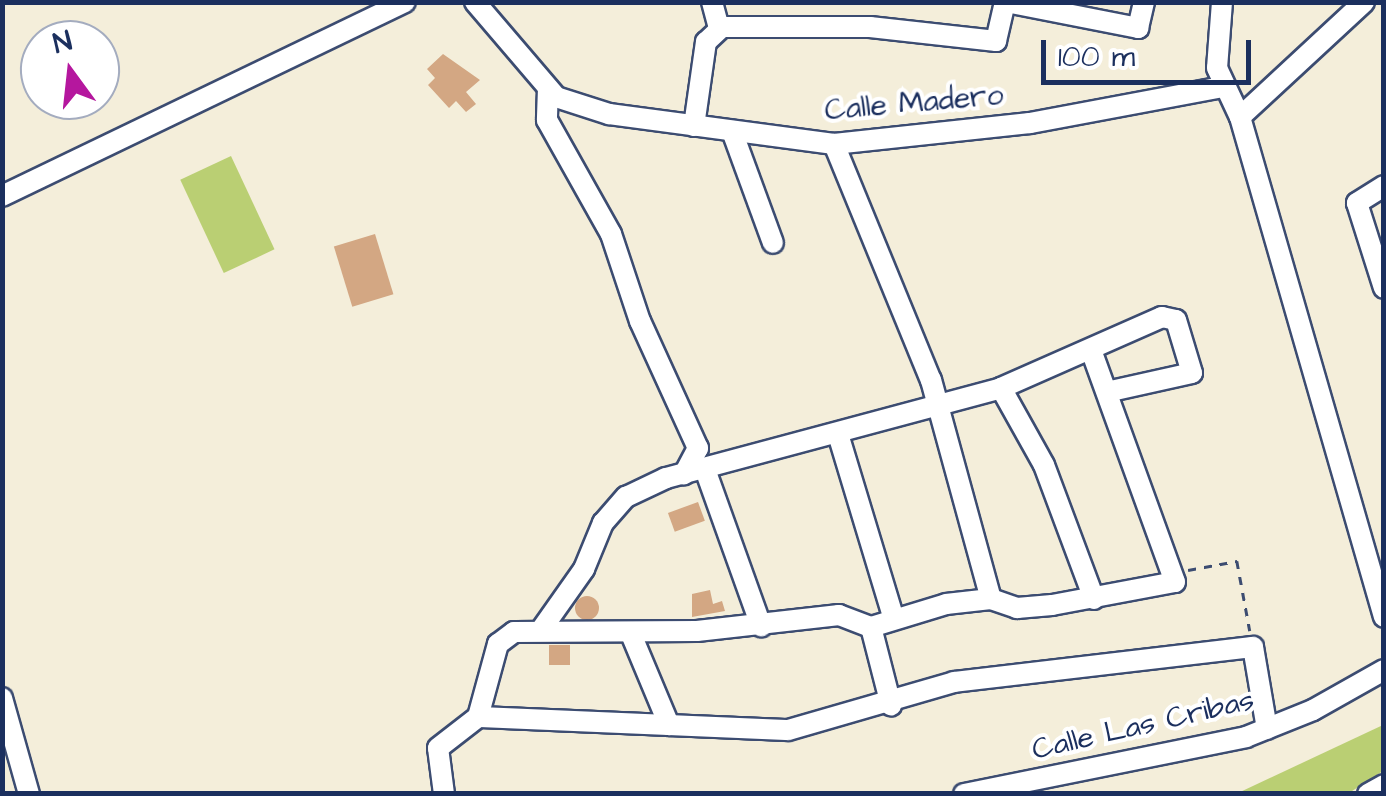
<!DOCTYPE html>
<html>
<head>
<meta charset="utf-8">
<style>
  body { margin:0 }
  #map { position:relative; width:1386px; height:796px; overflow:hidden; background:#f4eeda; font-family:"Architects Daughter",sans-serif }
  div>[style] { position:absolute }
  .green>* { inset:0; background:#bacf73; transform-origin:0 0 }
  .building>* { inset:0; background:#d3a783; transform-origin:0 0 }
  .round { border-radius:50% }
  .path>* { height:2.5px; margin-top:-1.25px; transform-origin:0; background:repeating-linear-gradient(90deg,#3c4c71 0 8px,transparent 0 16px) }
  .roads { filter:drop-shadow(2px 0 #3c4c71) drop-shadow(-2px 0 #3c4c71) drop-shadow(0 2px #3c4c71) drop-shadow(0 -2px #3c4c71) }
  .minor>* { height:20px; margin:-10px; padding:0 10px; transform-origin:10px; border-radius:10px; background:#fff }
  span { translate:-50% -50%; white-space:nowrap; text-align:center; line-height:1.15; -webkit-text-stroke:8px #fff; paint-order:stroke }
  .street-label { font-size:30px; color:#1b2f5e }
  .frame { position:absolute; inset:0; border:5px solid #1b2f5e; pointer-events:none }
  .north { position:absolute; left:20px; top:20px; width:100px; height:100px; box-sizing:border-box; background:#fff; border:2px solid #a4acbf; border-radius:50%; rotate:345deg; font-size:28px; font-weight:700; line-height:40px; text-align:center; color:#1b2f5e }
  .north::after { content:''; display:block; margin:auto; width:35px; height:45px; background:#b5179e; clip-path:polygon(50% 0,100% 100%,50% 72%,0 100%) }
  .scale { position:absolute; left:1041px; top:40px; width:210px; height:45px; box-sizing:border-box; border:5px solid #1b2f5e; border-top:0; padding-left:12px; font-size:30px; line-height:35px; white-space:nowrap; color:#1b2f5e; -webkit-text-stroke:8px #fff; paint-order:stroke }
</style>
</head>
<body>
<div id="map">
  <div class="green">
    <i style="left:231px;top:156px;width:103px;height:56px;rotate:65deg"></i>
    <i style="clip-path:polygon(1383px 725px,1383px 771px,1349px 793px,1238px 793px)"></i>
  </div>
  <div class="building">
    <i style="clip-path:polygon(443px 54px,480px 80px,466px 92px,476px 104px,466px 112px,456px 101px,449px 108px,428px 85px,435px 78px,427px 69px)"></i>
    <i style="left:375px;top:234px;width:63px;height:43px;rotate:73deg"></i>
    <i style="left:698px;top:502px;width:20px;height:32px;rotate:70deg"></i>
    <i style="clip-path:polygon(710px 590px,713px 604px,722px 601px,725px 611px,692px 617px,692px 594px)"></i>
    <i class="round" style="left:575px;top:596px;width:24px;height:24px"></i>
    <i style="left:570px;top:645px;width:20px;height:21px;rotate:90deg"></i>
  </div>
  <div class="path">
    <i style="left:1188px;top:570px;width:50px;rotate:-10.4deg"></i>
    <i style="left:1237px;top:561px;width:71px;rotate:79.5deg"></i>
  </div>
  <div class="roads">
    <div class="minor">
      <i style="left:475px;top:2px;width:125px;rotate:49.5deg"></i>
      <i style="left:556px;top:97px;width:56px;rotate:17.8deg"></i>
      <i style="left:609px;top:114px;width:227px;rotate:7.6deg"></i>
      <i style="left:834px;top:144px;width:197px;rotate:-6.1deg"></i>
      <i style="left:1030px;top:123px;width:196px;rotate:-10.6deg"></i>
      <i style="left:712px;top:2px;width:28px;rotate:75deg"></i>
      <i style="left:1006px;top:2px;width:135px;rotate:11.1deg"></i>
      <i style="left:1138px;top:28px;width:27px;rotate:-77deg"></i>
      <i style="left:1222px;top:2px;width:66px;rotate:94.3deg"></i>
      <i style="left:1217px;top:68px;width:54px;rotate:64.9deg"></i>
      <i style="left:1240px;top:117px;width:520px;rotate:73.93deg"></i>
      <i style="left:548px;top:88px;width:32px;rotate:92deg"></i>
      <i style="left:547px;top:120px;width:131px;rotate:60.7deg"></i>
      <i style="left:611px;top:234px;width:92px;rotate:71.6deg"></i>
      <i style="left:640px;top:321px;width:140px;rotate:65.5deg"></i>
      <i style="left:698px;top:448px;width:30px;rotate:118deg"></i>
      <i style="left:1240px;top:117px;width:169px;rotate:-42.8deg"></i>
      <i style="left:694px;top:126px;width:85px;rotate:-81.9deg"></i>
      <i style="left:706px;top:42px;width:22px;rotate:-43deg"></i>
      <i style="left:722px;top:27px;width:148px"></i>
      <i style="left:870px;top:27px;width:127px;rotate:6.3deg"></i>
      <i style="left:996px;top:41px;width:40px;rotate:-77deg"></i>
      <i style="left:732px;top:131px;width:119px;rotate:69.9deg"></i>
      <i style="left:834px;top:144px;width:255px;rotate:67.7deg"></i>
      <i style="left:931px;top:380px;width:227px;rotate:74.7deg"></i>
      <i style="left:1384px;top:186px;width:32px;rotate:148deg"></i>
      <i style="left:1357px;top:203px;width:89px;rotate:72.4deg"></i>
      <i style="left:2px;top:196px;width:447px;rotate:-25.7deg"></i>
      <i style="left:1001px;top:388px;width:88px;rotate:60.8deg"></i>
      <i style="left:1044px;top:465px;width:143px;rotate:69.5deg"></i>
      <i style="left:838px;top:434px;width:193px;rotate:73.2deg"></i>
      <i style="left:706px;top:472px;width:164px;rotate:70.3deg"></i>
      <i style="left:871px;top:627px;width:81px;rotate:75.6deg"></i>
      <i style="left:541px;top:630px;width:75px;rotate:-54.8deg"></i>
      <i style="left:584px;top:569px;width:50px;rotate:-67.6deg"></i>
      <i style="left:603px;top:523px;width:35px;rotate:-49deg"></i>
      <i style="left:626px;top:497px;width:44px;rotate:-25.4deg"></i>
      <i style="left:666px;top:478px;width:347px;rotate:-15deg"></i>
      <i style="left:1001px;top:388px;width:176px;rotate:-23.8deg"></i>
      <i style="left:1162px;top:317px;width:14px;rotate:12deg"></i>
      <i style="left:1176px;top:320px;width:55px;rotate:73.2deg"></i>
      <i style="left:1192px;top:373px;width:83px;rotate:167.5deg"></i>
      <i style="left:631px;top:634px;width:99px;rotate:67.3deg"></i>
      <i style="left:2px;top:698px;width:100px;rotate:74.3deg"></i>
      <i style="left:478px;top:717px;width:310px;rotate:2.4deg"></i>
      <i style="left:788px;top:730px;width:173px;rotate:-16.1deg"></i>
      <i style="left:954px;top:682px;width:301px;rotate:-6.7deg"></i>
      <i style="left:1253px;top:647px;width:83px;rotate:80.3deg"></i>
      <i style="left:444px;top:794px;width:46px;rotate:-97.4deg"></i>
      <i style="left:438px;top:748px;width:51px;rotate:-37.8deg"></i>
      <i style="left:478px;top:717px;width:76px;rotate:-74.7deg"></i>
      <i style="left:498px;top:644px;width:20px;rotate:-37deg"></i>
      <i style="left:514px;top:632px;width:183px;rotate:-0.3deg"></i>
      <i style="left:697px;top:631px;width:143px;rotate:-6.4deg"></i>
      <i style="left:839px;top:615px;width:34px;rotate:21deg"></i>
      <i style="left:871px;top:627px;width:78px;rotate:-17deg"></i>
      <i style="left:946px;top:604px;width:45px;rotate:-6.3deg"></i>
      <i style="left:991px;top:599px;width:28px;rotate:19deg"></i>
      <i style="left:1017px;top:608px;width:35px;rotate:-5deg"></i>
      <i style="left:1052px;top:605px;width:125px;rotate:-10.6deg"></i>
      <i style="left:1175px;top:582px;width:247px;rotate:-109.9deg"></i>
      <i style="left:964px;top:794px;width:288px;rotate:-11.4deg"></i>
      <i style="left:1246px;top:737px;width:72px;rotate:-21.9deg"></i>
      <i style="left:1313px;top:710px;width:81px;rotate:-29.4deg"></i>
      <i style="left:1368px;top:794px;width:18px;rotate:-29deg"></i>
    </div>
  </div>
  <div class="street-label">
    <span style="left:914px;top:103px;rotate:-5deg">Calle Madero</span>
    <span style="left:1143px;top:725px;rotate:-13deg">Calle Las Cribas</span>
  </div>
  <div class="frame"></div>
  <div class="north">N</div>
  <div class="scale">100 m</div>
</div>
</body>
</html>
